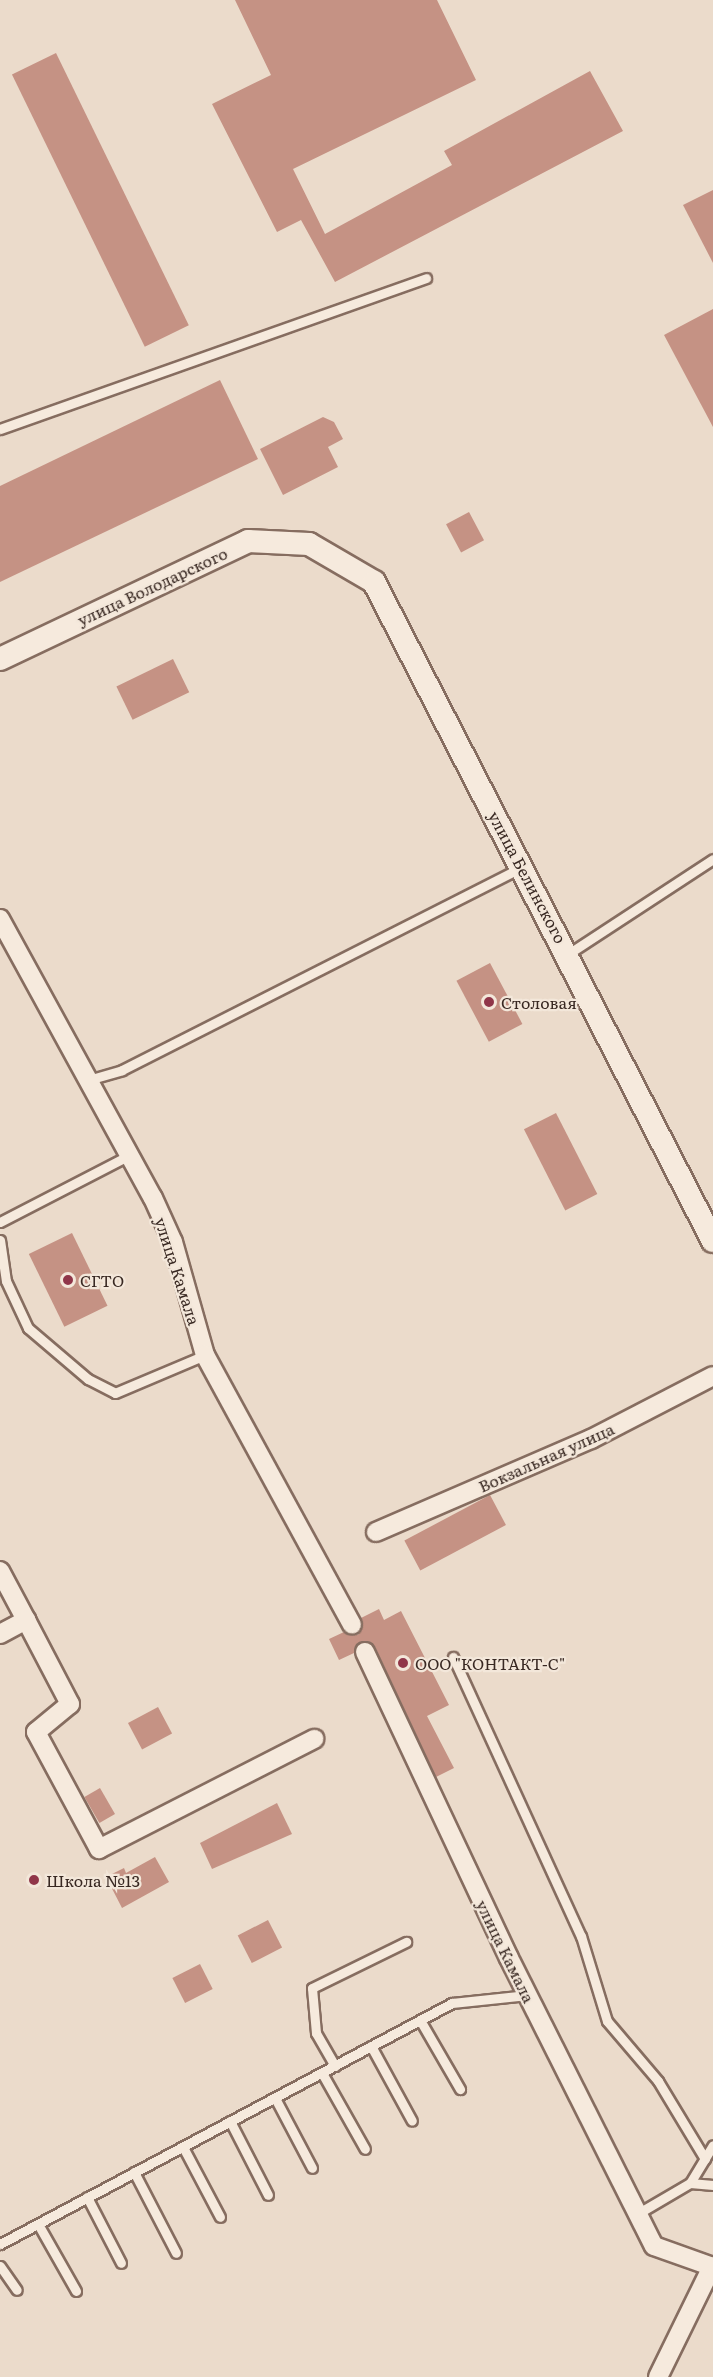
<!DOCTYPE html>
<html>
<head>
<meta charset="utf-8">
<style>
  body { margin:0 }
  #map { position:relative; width:713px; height:2377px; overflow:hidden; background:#ebdbcb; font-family:Literata,serif }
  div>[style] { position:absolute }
  .building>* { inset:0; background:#c59284; transform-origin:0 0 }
  .roads { filter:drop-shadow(2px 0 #866d60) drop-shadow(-2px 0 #866d60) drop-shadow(0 2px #866d60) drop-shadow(0 -2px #866d60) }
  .service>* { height:9px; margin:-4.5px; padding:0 4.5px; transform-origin:4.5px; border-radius:4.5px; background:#f6eadd }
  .minor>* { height:18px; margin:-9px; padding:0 9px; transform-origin:9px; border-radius:9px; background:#f6eadd }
  .tertiary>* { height:22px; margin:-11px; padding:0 11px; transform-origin:11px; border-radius:11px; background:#f6eadd }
  .dots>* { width:16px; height:16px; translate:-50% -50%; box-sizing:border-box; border:3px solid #f3e7da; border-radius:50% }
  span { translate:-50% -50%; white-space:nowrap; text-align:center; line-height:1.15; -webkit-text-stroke:4.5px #f3e7da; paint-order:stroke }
  .street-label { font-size:16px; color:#382822 }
  .poi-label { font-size:16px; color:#382822 }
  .left { translate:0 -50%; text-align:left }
</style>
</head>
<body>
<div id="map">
  <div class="building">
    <i style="clip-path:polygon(235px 0,437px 0,476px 80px,293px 169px,325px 234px,452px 165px,444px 151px,590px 71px,623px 131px,335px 282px,301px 220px,277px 232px,212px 104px,271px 75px)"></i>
    <i style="left:56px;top:53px;width:303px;height:49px;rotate:64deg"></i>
    <i style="clip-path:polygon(713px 190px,713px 263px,683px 205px)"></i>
    <i style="clip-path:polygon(713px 309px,713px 427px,664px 335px)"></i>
    <i style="clip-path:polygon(220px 380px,258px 459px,0 582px,0 486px)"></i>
    <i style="clip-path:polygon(323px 417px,334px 422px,343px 439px,328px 447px,338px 467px,283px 495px,260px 449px)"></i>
    <i style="left:469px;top:512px;width:32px;height:26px;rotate:62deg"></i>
    <i style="left:173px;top:659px;width:37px;height:63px;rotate:64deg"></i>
    <i style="left:490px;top:963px;width:69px;height:38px;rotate:62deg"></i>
    <i style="left:556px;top:1113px;width:91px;height:36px;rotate:63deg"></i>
    <i style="left:72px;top:1233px;width:81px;height:48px;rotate:64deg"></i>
    <i style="left:490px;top:1495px;width:34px;height:97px;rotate:62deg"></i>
    <i style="clip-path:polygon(379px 1609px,384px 1620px,401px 1611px,449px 1705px,427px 1716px,454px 1768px,436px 1777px,375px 1647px,361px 1642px,354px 1653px,339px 1660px,329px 1639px,344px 1632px,358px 1635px,363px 1626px,361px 1618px)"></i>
    <i style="left:158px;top:1707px;width:30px;height:34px;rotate:62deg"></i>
    <i style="left:100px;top:1788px;width:30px;height:18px;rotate:60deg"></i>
    <i style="clip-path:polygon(277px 1803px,292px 1834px,212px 1869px,200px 1843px)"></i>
    <i style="clip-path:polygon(155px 1857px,169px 1882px,122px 1908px,106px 1877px,124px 1868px,126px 1873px)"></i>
    <i style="left:268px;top:1920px;width:31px;height:34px;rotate:63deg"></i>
    <i style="left:200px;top:1964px;width:28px;height:31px;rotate:63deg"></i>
  </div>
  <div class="roads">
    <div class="service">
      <i style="left:0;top:429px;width:452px;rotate:-19.5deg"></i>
      <i style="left:568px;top:954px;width:173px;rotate:-33.2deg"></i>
      <i style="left:88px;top:1080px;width:35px;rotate:-16deg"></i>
      <i style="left:122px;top:1070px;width:446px;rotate:-26.9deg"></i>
      <i style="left:0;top:1222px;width:146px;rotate:-27.3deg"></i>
      <i style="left:0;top:1240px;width:41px;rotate:81.7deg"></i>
      <i style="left:6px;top:1281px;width:52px;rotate:64.9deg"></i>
      <i style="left:28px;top:1328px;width:79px;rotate:40.4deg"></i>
      <i style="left:88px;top:1379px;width:30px;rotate:27deg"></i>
      <i style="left:115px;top:1393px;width:98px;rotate:-22.9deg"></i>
      <i style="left:453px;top:1657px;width:307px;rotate:65.4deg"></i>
      <i style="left:581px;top:1936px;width:89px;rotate:73deg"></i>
      <i style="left:607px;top:2021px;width:79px;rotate:49.6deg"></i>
      <i style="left:658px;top:2081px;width:91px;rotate:58.9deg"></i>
      <i style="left:420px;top:2020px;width:80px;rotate:59.9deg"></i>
      <i style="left:371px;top:2046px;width:85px;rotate:61.3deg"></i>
      <i style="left:335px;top:2066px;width:38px;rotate:-120deg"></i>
      <i style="left:316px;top:2033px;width:45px;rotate:-95.1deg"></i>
      <i style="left:312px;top:1988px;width:105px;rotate:-26.1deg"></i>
      <i style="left:322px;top:2073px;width:87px;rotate:60.5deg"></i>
      <i style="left:275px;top:2098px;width:79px;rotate:62.1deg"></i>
      <i style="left:230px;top:2121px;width:83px;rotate:62.8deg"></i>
      <i style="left:183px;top:2147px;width:79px;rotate:62.1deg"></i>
      <i style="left:134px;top:2172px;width:91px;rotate:62.6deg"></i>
      <i style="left:690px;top:2183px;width:23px;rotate:5deg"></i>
      <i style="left:87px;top:2197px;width:74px;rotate:62.7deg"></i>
      <i style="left:637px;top:2214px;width:61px;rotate:-30.3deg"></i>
      <i style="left:690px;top:2183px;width:44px;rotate:-58.8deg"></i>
      <i style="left:38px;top:2224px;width:77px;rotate:60.4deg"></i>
      <i style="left:0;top:2244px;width:512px;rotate:-28.07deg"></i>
      <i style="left:452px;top:2003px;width:76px;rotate:-6deg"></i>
      <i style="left:0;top:2266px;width:29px;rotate:55deg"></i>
    </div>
    <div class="minor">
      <i style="left:0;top:919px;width:318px;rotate:61.3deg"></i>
      <i style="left:153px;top:1198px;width:48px;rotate:65.6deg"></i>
      <i style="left:173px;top:1242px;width:117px;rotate:74.2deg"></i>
      <i style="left:205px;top:1355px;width:307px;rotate:61.4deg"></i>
      <i style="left:376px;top:1532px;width:234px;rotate:-23.4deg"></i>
      <i style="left:591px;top:1439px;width:137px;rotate:-27.3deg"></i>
      <i style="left:0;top:1571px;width:55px;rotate:62deg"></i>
      <i style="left:0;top:1634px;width:30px;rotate:-28deg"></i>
      <i style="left:26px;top:1620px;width:95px;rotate:62.4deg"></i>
      <i style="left:70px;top:1704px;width:44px;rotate:140.5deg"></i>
      <i style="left:36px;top:1732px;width:133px;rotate:61.7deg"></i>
      <i style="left:99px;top:1849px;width:242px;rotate:-27.1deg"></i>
      <i style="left:365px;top:1652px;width:338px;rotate:64.8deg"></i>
      <i style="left:509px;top:1958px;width:322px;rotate:63.3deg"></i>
      <i style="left:654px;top:2246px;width:63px;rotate:19.6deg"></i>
      <i style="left:658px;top:2377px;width:123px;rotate:-63.9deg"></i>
    </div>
    <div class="tertiary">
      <i style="left:0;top:659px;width:275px;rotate:-25.4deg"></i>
      <i style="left:248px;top:541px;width:61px;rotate:2.8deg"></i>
      <i style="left:309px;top:544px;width:75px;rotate:30.3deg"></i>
      <i style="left:374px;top:582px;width:741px;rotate:62.78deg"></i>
    </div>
  </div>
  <div class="dots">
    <i style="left:489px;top:1002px;background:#903649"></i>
    <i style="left:68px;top:1280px;background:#903649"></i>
    <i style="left:403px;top:1663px;background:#903649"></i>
    <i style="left:34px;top:1880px;background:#903649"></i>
  </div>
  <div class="street-label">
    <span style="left:152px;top:586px;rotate:-25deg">улица Володарского</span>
    <span style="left:528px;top:877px;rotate:62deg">улица Белинского</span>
    <span style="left:178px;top:1271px;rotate:72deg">улица Камала</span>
    <span style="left:546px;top:1457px;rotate:-24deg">Вокзальная улица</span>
    <span style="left:506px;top:1951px;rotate:64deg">улица Камала</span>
  </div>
  <div class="poi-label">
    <span class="left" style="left:501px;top:1002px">Столовая</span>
    <span class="left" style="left:80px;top:1280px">СГТО</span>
    <span class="left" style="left:415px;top:1663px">ООО "КОНТАКТ-С"</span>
    <span class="left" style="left:46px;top:1880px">Школа №13</span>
  </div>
</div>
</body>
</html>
